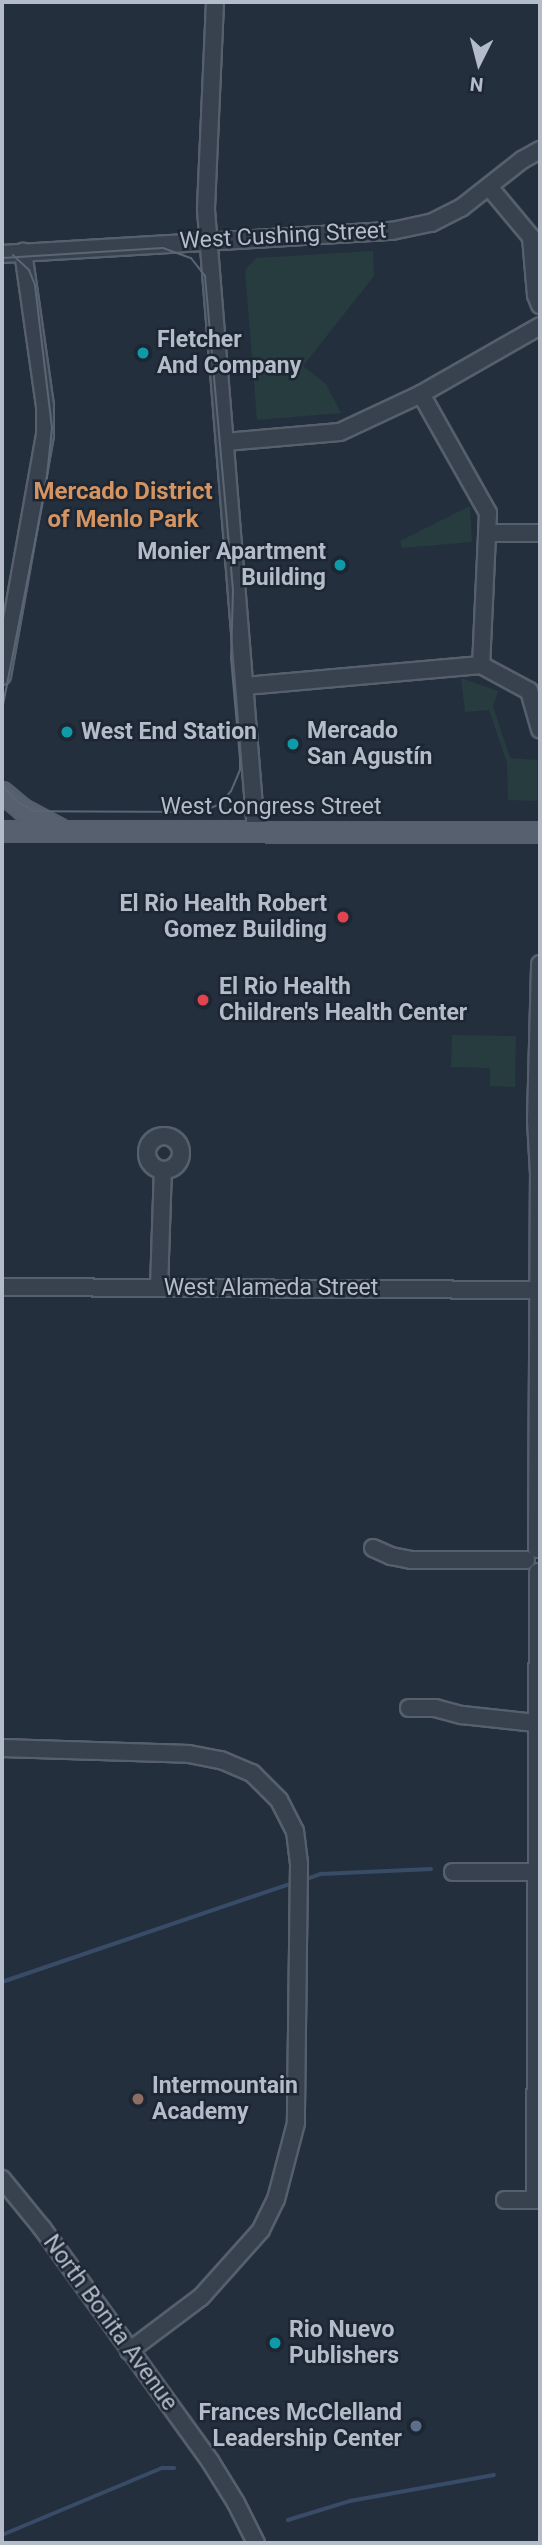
<!DOCTYPE html>
<html>
<head>
<meta charset="utf-8">
<style>
  body { margin:0 }
  #map { position:relative; width:542px; height:2545px; overflow:hidden; background:#242f3e; font-family:Roboto,sans-serif }
  div>[style] { position:absolute }
  .green>* { inset:0; background:#263c3f }
  .stream>* { height:3.5px; margin:-1.75px; padding:0 1.75px; transform-origin:1.75px; border-radius:1.75px; background:#394c67 }
  .roads { filter:drop-shadow(2px 0 #565f6c) drop-shadow(-2px 0 #565f6c) drop-shadow(0 2px #565f6c) drop-shadow(0 -2px #565f6c) }
  .minor>* { height:16px; margin:-8px; padding:0 8px; transform-origin:8px; border-radius:8px; background:#38414e }
  .minor>.ring { margin:-8px; padding:0; box-sizing:content-box; background:none; border:16px solid #38414e; border-radius:50% }
  .major>* { height:19px; margin:-9.5px; padding:0 9.5px; transform-origin:9.5px; border-radius:9.5px; background:#56606e }
  .tram>* { height:2px; margin:-1px; padding:0 1px; transform-origin:1px; border-radius:1px; background:#5a6575 }
  .dots>* { width:19px; height:19px; translate:-50% -50%; box-sizing:border-box; border:4px solid #1d2633; border-radius:50% }
  span { translate:-50% -50%; white-space:nowrap; text-align:center; line-height:1.15; -webkit-text-stroke:5px #1d2633; paint-order:stroke }
  .street-label { font-size:23px; color:#b4bcc9 }
  .poi-label { font-size:23px; color:#b4bcc9; font-weight:700 }
  .left { translate:0 -50%; text-align:left }
  .right { translate:-100% -50%; text-align:right }
  .neighbourhood-label { font-size:24px; color:#d59563; font-weight:700 }
  .frame { position:absolute; inset:0; border:4px solid #b4bcc9; pointer-events:none }
  .north { position:absolute; left:444px; top:28px; width:70px; height:70px; -webkit-text-stroke:5px #1d2633; paint-order:stroke; rotate:186deg; font-size:19px; font-weight:700; line-height:28px; text-align:center; color:#b4bcc9 }
  .north::after { content:''; display:block; margin:auto; width:24px; height:32px; background:#b4bcc9; clip-path:polygon(50% 0,100% 100%,50% 72%,0 100%) }
</style>
</head>
<body>
<div id="map">
  <div class="green">
    <i style="clip-path:polygon(373px 251px,374px 276px,303px 366px,326px 384px,341px 413px,257px 420px,245px 270px,256px 258px)"></i>
    <i style="clip-path:polygon(470px 506px,472px 542px,402px 548px,400px 541px)"></i>
    <i style="clip-path:polygon(461px 678px,498px 691px,493px 706px,510px 758px,537px 760px,537px 801px,508px 800px,507px 763px,489px 710px,465px 712px)"></i>
    <i style="clip-path:polygon(452px 1035px,516px 1036px,515px 1087px,490px 1086px,490px 1068px,451px 1067px)"></i>
  </div>
  <div class="stream">
    <i style="left:310px;top:1878px;width:12px;rotate:-20deg"></i>
    <i style="left:321px;top:1874px;width:110px;rotate:-2.6deg"></i>
    <i style="left:2px;top:1982px;width:301px;rotate:-18.8deg"></i>
    <i style="left:288px;top:2520px;width:65px;rotate:-17deg"></i>
    <i style="left:350px;top:2501px;width:146px;rotate:-10.2deg"></i>
    <i style="left:2px;top:2535px;width:173px;rotate:-22.7deg"></i>
    <i style="left:162px;top:2468px;width:12px"></i>
  </div>
  <div class="roads">
    <div class="minor">
      <i style="left:215px;top:2px;width:208px;rotate:92.5deg"></i>
      <i style="left:206px;top:210px;width:623px;rotate:85.4deg"></i>
      <i style="left:490px;top:188px;width:64px;rotate:50.1deg"></i>
      <i style="left:531px;top:237px;width:58px;rotate:85.1deg"></i>
      <i style="left:536px;top:295px;width:11px;rotate:68deg"></i>
      <i style="left:2px;top:254px;width:391px;rotate:-3.4deg"></i>
      <i style="left:392px;top:231px;width:40px;rotate:-12deg"></i>
      <i style="left:431px;top:223px;width:34px;rotate:-27deg"></i>
      <i style="left:461px;top:208px;width:78px;rotate:-38.2deg"></i>
      <i style="left:522px;top:160px;width:21px;rotate:-29deg"></i>
      <i style="left:421px;top:394px;width:137px;rotate:60.6deg"></i>
      <i style="left:488px;top:513px;width:152px;rotate:92.6deg"></i>
      <i style="left:225px;top:442px;width:115px;rotate:-5deg"></i>
      <i style="left:340px;top:432px;width:89px;rotate:-25.1deg"></i>
      <i style="left:421px;top:394px;width:137px;rotate:-29.7deg"></i>
      <i style="left:487px;top:533px;width:53px"></i>
      <i style="left:2px;top:676px;width:245px;rotate:-79.9deg"></i>
      <i style="left:45px;top:435px;width:29px;rotate:-90deg"></i>
      <i style="left:45px;top:406px;width:156px;rotate:-98.1deg"></i>
      <i style="left:245px;top:686px;width:237px;rotate:-5.1deg"></i>
      <i style="left:481px;top:665px;width:55px;rotate:28.4deg"></i>
      <i style="left:529px;top:691px;width:40px;rotate:74deg"></i>
      <i class="ring" style="left:147px;top:1136px;width:18px;height:18px"></i>
      <i style="left:2px;top:1287px;width:538px;rotate:0.32deg"></i>
      <i style="left:159px;top:1288px;width:118px;rotate:-88.1deg"></i>
      <i style="left:373px;top:1548px;width:20px;rotate:24deg"></i>
      <i style="left:391px;top:1556px;width:20px;rotate:11deg"></i>
      <i style="left:411px;top:1560px;width:115px"></i>
      <i style="left:537px;top:1549px;width:375px;rotate:-89.7deg"></i>
      <i style="left:539px;top:1174px;width:54px;rotate:-93.2deg"></i>
      <i style="left:536px;top:1120px;width:156px;rotate:-88.5deg"></i>
      <i style="left:409px;top:1708px;width:26px"></i>
      <i style="left:435px;top:1708px;width:28px;rotate:15deg"></i>
      <i style="left:462px;top:1715px;width:74px;rotate:6.2deg"></i>
      <i style="left:2px;top:1748px;width:187px;rotate:1.8deg"></i>
      <i style="left:189px;top:1754px;width:33px;rotate:11deg"></i>
      <i style="left:221px;top:1760px;width:34px;rotate:23deg"></i>
      <i style="left:252px;top:1773px;width:38px;rotate:45deg"></i>
      <i style="left:279px;top:1800px;width:35px;rotate:63deg"></i>
      <i style="left:295px;top:1831px;width:34px;rotate:83deg"></i>
      <i style="left:299px;top:1865px;width:258px;rotate:90.7deg"></i>
      <i style="left:296px;top:2123px;width:79px;rotate:104.7deg"></i>
      <i style="left:276px;top:2199px;width:34px;rotate:116deg"></i>
      <i style="left:261px;top:2230px;width:90px;rotate:131.8deg"></i>
      <i style="left:201px;top:2297px;width:90px;rotate:143.1deg"></i>
      <i style="left:453px;top:1872px;width:87px"></i>
      <i style="left:2px;top:2179px;width:63px;rotate:50.8deg"></i>
      <i style="left:42px;top:2228px;width:287px;rotate:54.2deg"></i>
      <i style="left:210px;top:2461px;width:49px;rotate:58.2deg"></i>
      <i style="left:236px;top:2503px;width:45px;rotate:63.4deg"></i>
      <i style="left:505px;top:2200px;width:35px"></i>
      <i style="left:535px;top:2200px;width:628px;rotate:-89.73deg"></i>
    </div>
    <div class="major">
      <i style="left:2px;top:792px;width:26px;rotate:40deg"></i>
      <i style="left:22px;top:809px;width:43px;rotate:27.8deg"></i>
      <i style="left:2px;top:831px;width:538px;rotate:0.11deg"></i>
    </div>
  </div>
  <div class="tram">
    <i style="left:2px;top:258px;width:161px;rotate:-3.6deg"></i>
    <i style="left:163px;top:248px;width:30px;rotate:20deg"></i>
    <i style="left:191px;top:258px;width:23px;rotate:52deg"></i>
    <i style="left:205px;top:276px;width:316px;rotate:84.9deg"></i>
    <i style="left:233px;top:591px;width:67px;rotate:91.7deg"></i>
    <i style="left:231px;top:658px;width:100px;rotate:84.9deg"></i>
    <i style="left:240px;top:758px;width:12px;rotate:90deg"></i>
    <i style="left:240px;top:770px;width:23px;rotate:113deg"></i>
    <i style="left:231px;top:791px;width:17px;rotate:130deg"></i>
    <i style="left:220px;top:804px;width:21px;rotate:157deg"></i>
    <i style="left:201px;top:812px;width:167px;rotate:-179.7deg"></i>
    <i style="left:34px;top:811px;width:21px;rotate:-151deg"></i>
    <i style="left:16px;top:801px;width:21px;rotate:-131deg"></i>
    <i style="left:2px;top:710px;width:228px;rotate:-78.9deg"></i>
    <i style="left:46px;top:486px;width:58px;rotate:-84.1deg"></i>
    <i style="left:52px;top:428px;width:144px;rotate:-96.8deg"></i>
    <i style="left:35px;top:285px;width:16px;rotate:-112deg"></i>
    <i style="left:29px;top:270px;width:22px;rotate:-137deg"></i>
  </div>
  <div class="dots">
    <i style="left:143px;top:353px;background:#0f9aa8"></i>
    <i style="left:340px;top:565px;background:#0f9aa8"></i>
    <i style="left:67px;top:732px;background:#0f9aa8"></i>
    <i style="left:293px;top:744px;background:#0f9aa8"></i>
    <i style="left:343px;top:917px;background:#e0444e"></i>
    <i style="left:203px;top:1000px;background:#e0444e"></i>
    <i style="left:138px;top:2099px;background:#8d6e63"></i>
    <i style="left:275px;top:2343px;background:#0f9aa8"></i>
    <i style="left:416px;top:2426px;background:#5c6f8a"></i>
  </div>
  <div class="street-label">
    <span style="left:283px;top:236px;rotate:-3deg">West Cushing Street</span>
    <span style="left:271px;top:807px">West Congress Street</span>
    <span style="left:271px;top:1288px">West Alameda Street</span>
    <span style="left:110px;top:2323px;rotate:54deg">North Bonita Avenue</span>
  </div>
  <div class="poi-label">
    <span class="left" style="left:157px;top:353px">Fletcher<br>And Company</span>
    <span class="right" style="left:326px;top:565px">Monier Apartment<br>Building</span>
    <span class="left" style="left:307px;top:744px">Mercado<br>San Agustín</span>
    <span class="left" style="left:81px;top:732px">West End Station</span>
    <span class="right" style="left:327px;top:917px">El Rio Health Robert<br>Gomez Building</span>
    <span class="left" style="left:219px;top:1000px">El Rio Health<br>Children's Health Center</span>
    <span class="left" style="left:152px;top:2099px">Intermountain<br>Academy</span>
    <span class="left" style="left:289px;top:2343px">Rio Nuevo<br>Publishers</span>
    <span class="right" style="left:402px;top:2426px">Frances McClelland<br>Leadership Center</span>
  </div>
  <div class="neighbourhood-label">
    <span style="left:123px;top:506px">Mercado District<br>of Menlo Park</span>
  </div>
  <div class="frame"></div>
  <div class="north">N</div>
</div>
</body>
</html>
